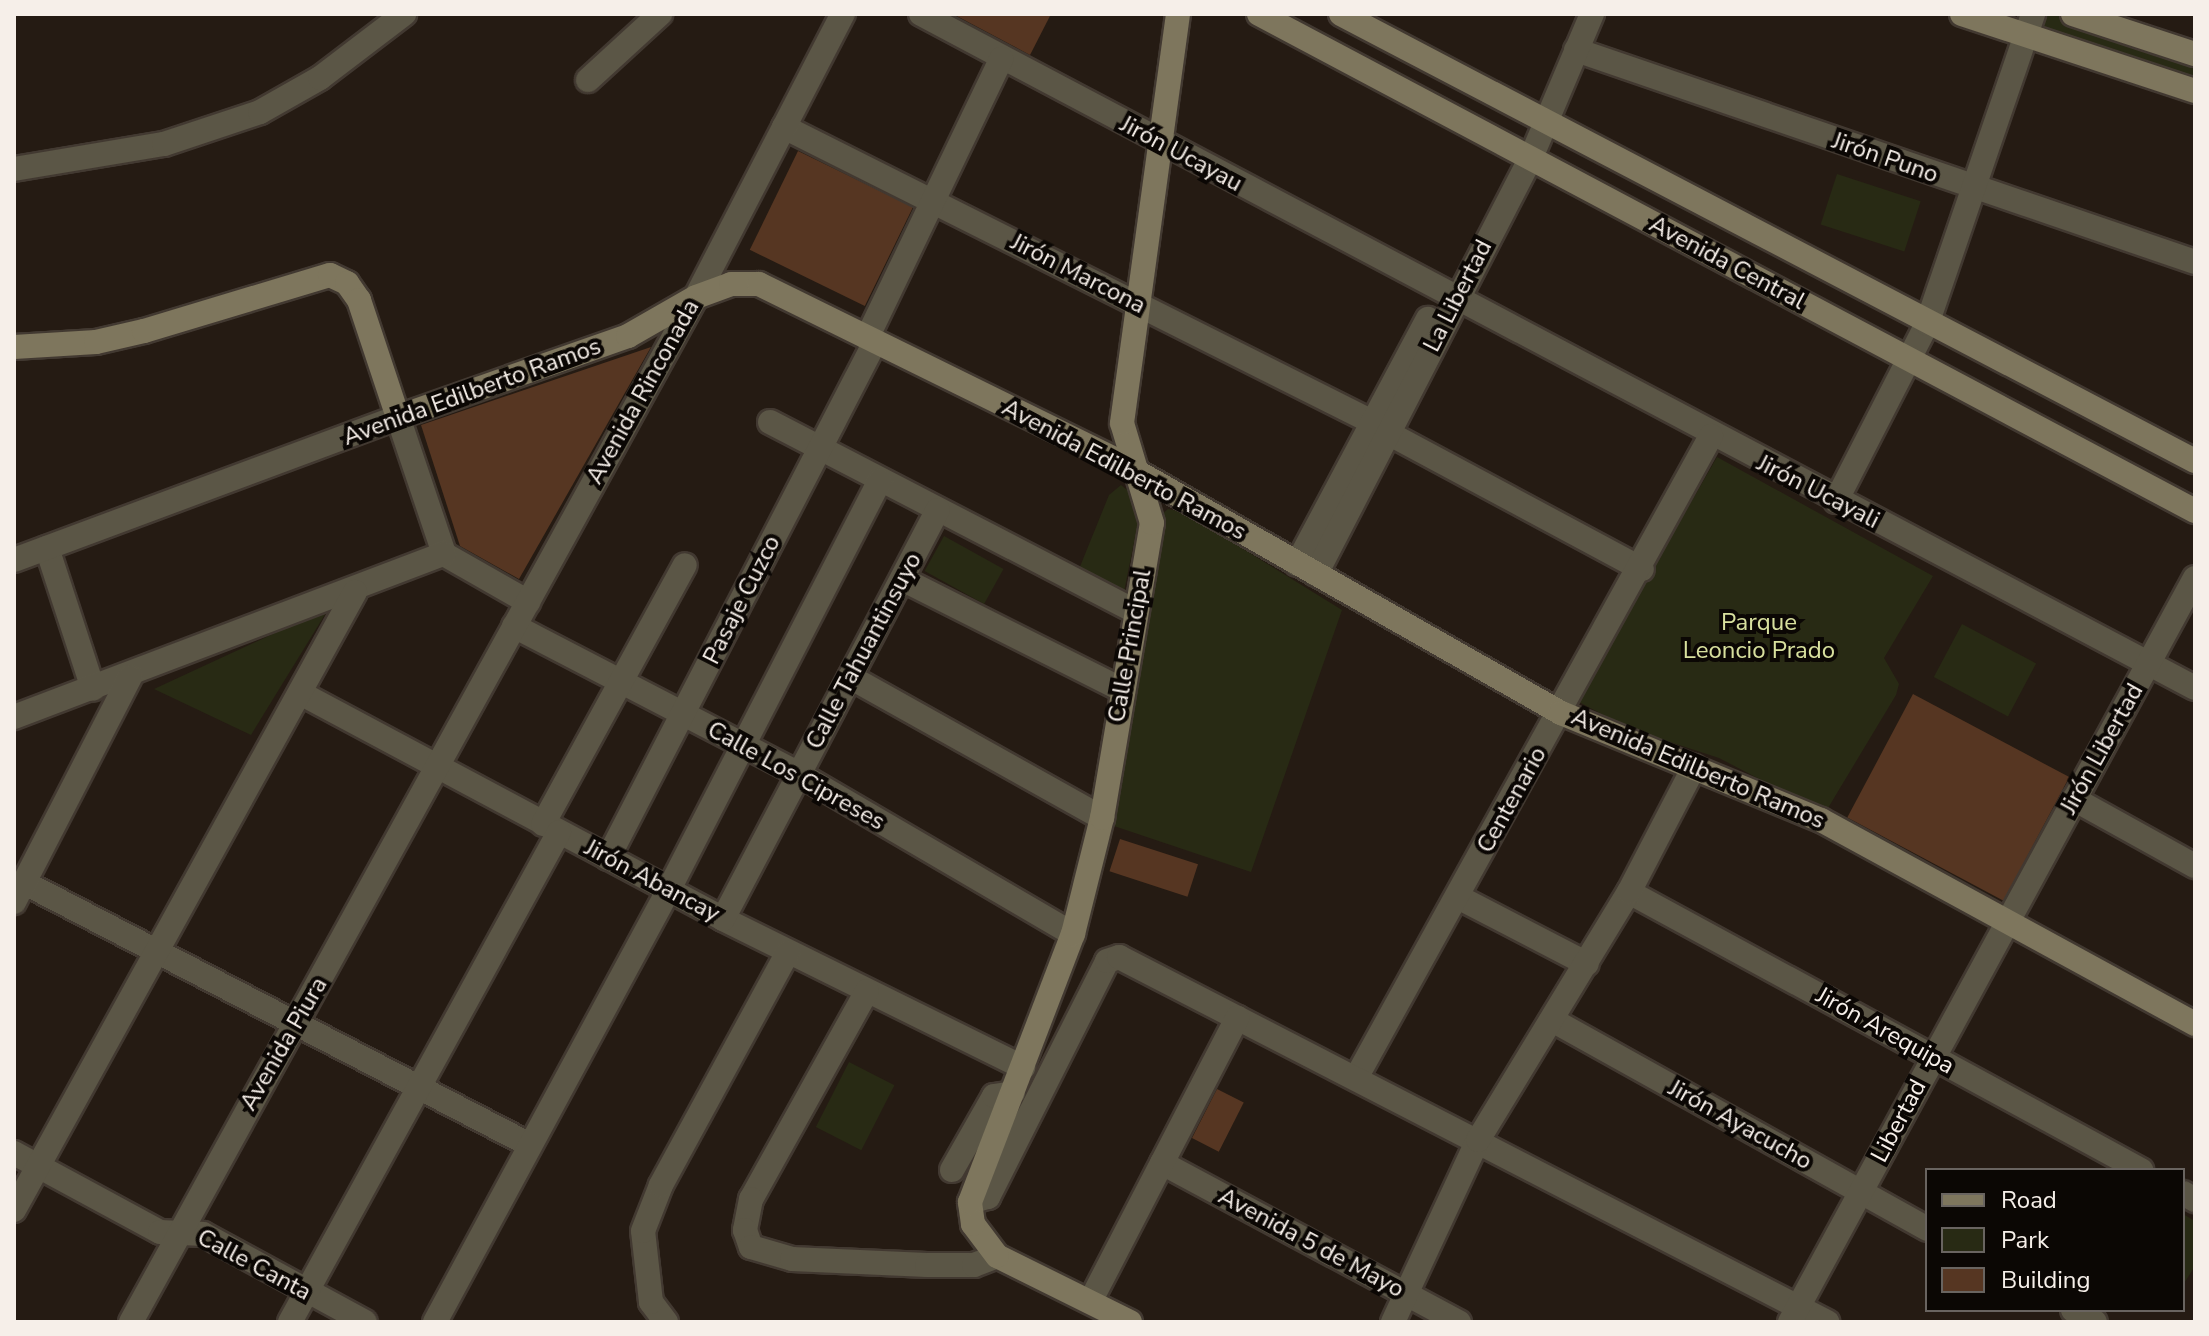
<!DOCTYPE html>
<html>
<head>
<meta charset="utf-8">
<style>
  body { margin:0 }
  #map { position:relative; width:2209px; height:1336px; overflow:hidden; background:#251b13; font-family:"Nunito Sans",sans-serif }
  div>[style] { position:absolute }
  .green>* { inset:0; background:#282a14; transform-origin:0 0 }
  .building>* { inset:0; background:#563622; transform-origin:0 0 }
  .roads { filter:drop-shadow(2px 0 #423931) drop-shadow(-2px 0 #423931) drop-shadow(0 2px #423931) drop-shadow(0 -2px #423931) }
  .street>* { height:24px; margin:-12px; padding:0 12px; transform-origin:12px; border-radius:12px; background:#5b5646 }
  .secondary>* { height:24px; margin:-12px; padding:0 12px; transform-origin:12px; border-radius:12px; background:#7e765d }
  span { translate:-50% -50%; white-space:nowrap; text-align:center; line-height:1.15; -webkit-text-stroke:8px #0b0704; paint-order:stroke }
  .street-label { font-size:24px; color:#f6efe9 }
  .park-label { font-size:24px; color:#d8e09e }
  .frame { position:absolute; inset:0; border:16px solid #f6efe9; pointer-events:none }
  .legend { position:absolute; left:1925px; top:1168px; width:260px; height:144px; box-sizing:border-box; background:#0b0704; border:2px solid #696460; margin:0; padding:10px 14px; list-style:none; font-size:24px; color:#f6efe9 }
  .legend li { display:flex; align-items:center; gap:16px; height:40px }
  .legend b { width:40px; border:2px solid #696460 }
</style>
</head>
<body>
<div id="map">
  <div class="green">
    <i style="clip-path:polygon(2040px 14px,2061px 14px,2195px 59px,2195px 83px,2039px 32px)"></i>
    <i style="left:1837px;top:174px;width:88px;height:53px;rotate:18deg"></i>
    <i style="clip-path:polygon(1717px 457px,1933px 576px,1884px 658px,1899px 684px,1896px 695px,1825px 813px,1719px 758px,1630px 729px,1577px 701px)"></i>
    <i style="clip-path:polygon(1121px 485px,1142px 502px,1123px 597px,1077px 574px,1109px 495px)"></i>
    <i style="clip-path:polygon(1168px 509px,1183px 512px,1342px 610px,1251px 872px,1111px 825px,1161px 515px)"></i>
    <i style="left:944px;top:536px;width:68px;height:40px;rotate:29deg"></i>
    <i style="clip-path:polygon(329px 608px,251px 735px,154px 689px)"></i>
    <i style="left:1962px;top:624px;width:84px;height:60px;rotate:28deg"></i>
    <i style="left:849px;top:1062px;width:51px;height:73px;rotate:27deg"></i>
    <i style="clip-path:polygon(2183px 1214px,2195px 1221px,2195px 1266px,2183px 1285px)"></i>
  </div>
  <div class="building">
    <i style="clip-path:polygon(953px 14px,1051px 14px,1030px 55px)"></i>
    <i style="left:798px;top:151px;width:128px;height:110px;rotate:26deg"></i>
    <i style="clip-path:polygon(651px 347px,519px 579px,460px 546px,421px 425px)"></i>
    <i style="left:1913px;top:694px;width:177px;height:140px;rotate:28deg"></i>
    <i style="left:1120px;top:839px;width:82px;height:34px;rotate:18deg"></i>
    <i style="left:1217px;top:1089px;width:30px;height:55px;rotate:27deg"></i>
  </div>
  <div class="roads">
    <div class="street">
      <i style="left:921px;top:14px;width:1441px;rotate:27.88deg"></i>
      <i style="left:1576px;top:50px;width:654px;rotate:18.91deg"></i>
      <i style="left:588px;top:80px;width:98px;rotate:-42.5deg"></i>
      <i style="left:784px;top:127px;width:658px;rotate:26.64deg"></i>
      <i style="left:14px;top:169px;width:152px;rotate:-9.5deg"></i>
      <i style="left:164px;top:144px;width:101px;rotate:-18.4deg"></i>
      <i style="left:260px;top:112px;width:69px;rotate:-29.5deg"></i>
      <i style="left:320px;top:78px;width:106px;rotate:-37.3deg"></i>
      <i style="left:867px;top:338px;width:310px;rotate:-64.3deg"></i>
      <i style="left:770px;top:422px;width:412px;rotate:27.4deg"></i>
      <i style="left:1388px;top:433px;width:288px;rotate:28.2deg"></i>
      <i style="left:1836px;top:501px;width:199px;rotate:-62.8deg"></i>
      <i style="left:1927px;top:324px;width:328px;rotate:-71.1deg"></i>
      <i style="left:47px;top:548px;width:148px;rotate:71.9deg"></i>
      <i style="left:14px;top:560px;width:410px;rotate:-20.4deg"></i>
      <i style="left:398px;top:417px;width:145px;rotate:71.4deg"></i>
      <i style="left:444px;top:554px;width:97px;rotate:29.7deg"></i>
      <i style="left:1297px;top:564px;width:278px;rotate:-61.9deg"></i>
      <i style="left:1316px;top:574px;width:466px;rotate:-62.7deg"></i>
      <i style="left:1530px;top:160px;width:159px;rotate:-67deg"></i>
      <i style="left:902px;top:579px;width:247px;rotate:26.7deg"></i>
      <i style="left:514px;top:626px;width:321px;rotate:27.4deg"></i>
      <i style="left:799px;top:774px;width:317px;rotate:30.3deg"></i>
      <i style="left:850px;top:677px;width:289px;rotate:29.2deg"></i>
      <i style="left:302px;top:694px;width:477px;rotate:28.1deg"></i>
      <i style="left:723px;top:919px;width:335px;rotate:26.3deg"></i>
      <i style="left:14px;top:717px;width:460px;rotate:-20.8deg"></i>
      <i style="left:2074px;top:799px;width:138px;rotate:29deg"></i>
      <i style="left:543px;top:824px;width:295px;rotate:-61.3deg"></i>
      <i style="left:608px;top:858px;width:581px;rotate:-62.64deg"></i>
      <i style="left:25px;top:883px;width:569px;rotate:27.42deg"></i>
      <i style="left:1629px;top:892px;width:583px;rotate:28.5deg"></i>
      <i style="left:1458px;top:897px;width:145px;rotate:27.4deg"></i>
      <i style="left:14px;top:902px;width:253px;rotate:-62.7deg"></i>
      <i style="left:723px;top:919px;width:462px;rotate:-62.3deg"></i>
      <i style="left:867px;top:991px;width:238px;rotate:119.1deg"></i>
      <i style="left:751px;top:1199px;width:32px;rotate:101deg"></i>
      <i style="left:745px;top:1230px;width:18px;rotate:71deg"></i>
      <i style="left:751px;top:1247px;width:43px;rotate:16.3deg"></i>
      <i style="left:792px;top:1259px;width:135px;rotate:2.5deg"></i>
      <i style="left:927px;top:1265px;width:47px"></i>
      <i style="left:974px;top:1265px;width:25px;rotate:-21deg"></i>
      <i style="left:1554px;top:1021px;width:427px;rotate:29.1deg"></i>
      <i style="left:1356px;top:1078px;width:734px;rotate:-61.06deg"></i>
      <i style="left:14px;top:1153px;width:166px;rotate:28.4deg"></i>
      <i style="left:160px;top:1232px;width:43px;rotate:2.7deg"></i>
      <i style="left:203px;top:1234px;width:184px;rotate:28.5deg"></i>
      <i style="left:1162px;top:1163px;width:337px;rotate:28.2deg"></i>
      <i style="left:952px;top:1170px;width:85px;rotate:-60.4deg"></i>
      <i style="left:994px;top:1096px;width:19px;rotate:-9deg"></i>
      <i style="left:2183px;top:1193px;width:14px;rotate:30deg"></i>
      <i style="left:970px;top:1202px;width:19px;rotate:-16deg"></i>
      <i style="left:988px;top:1197px;width:264px;rotate:-63.2deg"></i>
      <i style="left:1107px;top:961px;width:13px;rotate:-18deg"></i>
      <i style="left:1119px;top:957px;width:797px;rotate:27.27deg"></i>
      <i style="left:14px;top:1210px;width:706px;rotate:-61.11deg"></i>
      <i style="left:1091px;top:1300px;width:318px;rotate:-62.6deg"></i>
      <i style="left:2073px;top:1310px;width:25px;rotate:29deg"></i>
      <i style="left:131px;top:1322px;width:1170px;rotate:-61.14deg"></i>
      <i style="left:696px;top:297px;width:319px;rotate:-62.6deg"></i>
      <i style="left:290px;top:1322px;width:559px;rotate:-61.23deg"></i>
      <i style="left:435px;top:1322px;width:490px;rotate:-61.6deg"></i>
      <i style="left:668px;top:891px;width:462px;rotate:-62.7deg"></i>
      <i style="left:666px;top:1322px;width:25px;rotate:-127deg"></i>
      <i style="left:651px;top:1302px;width:71px;rotate:-96.4deg"></i>
      <i style="left:643px;top:1231px;width:49px;rotate:-68.6deg"></i>
      <i style="left:661px;top:1185px;width:265px;rotate:-61.4deg"></i>
      <i style="left:1393px;top:1322px;width:201px;rotate:-65deg"></i>
      <i style="left:1478px;top:1140px;width:290px;rotate:-58.7deg"></i>
      <i style="left:1629px;top:892px;width:141px;rotate:-62.5deg"></i>
      <i style="left:1790px;top:1322px;width:847px;rotate:-61.44deg"></i>
    </div>
    <div class="secondary">
      <i style="left:1259px;top:14px;width:1060px;rotate:27.97deg"></i>
      <i style="left:1341px;top:14px;width:964px;rotate:27.63deg"></i>
      <i style="left:1962px;top:14px;width:245px;rotate:18.3deg"></i>
      <i style="left:2073px;top:14px;width:128px;rotate:18.2deg"></i>
      <i style="left:14px;top:347px;width:82px;rotate:-3.5deg"></i>
      <i style="left:96px;top:342px;width:49px;rotate:-12.9deg"></i>
      <i style="left:144px;top:331px;width:194px;rotate:-16.8deg"></i>
      <i style="left:330px;top:275px;width:19px;rotate:25deg"></i>
      <i style="left:347px;top:283px;width:21px;rotate:55deg"></i>
      <i style="left:359px;top:300px;width:123px;rotate:71.6deg"></i>
      <i style="left:398px;top:417px;width:244px;rotate:-19.4deg"></i>
      <i style="left:628px;top:336px;width:78px;rotate:-29.8deg"></i>
      <i style="left:696px;top:297px;width:37px;rotate:-20deg"></i>
      <i style="left:731px;top:284px;width:28px"></i>
      <i style="left:759px;top:284px;width:400px;rotate:26.2deg"></i>
      <i style="left:1118px;top:461px;width:510px;rotate:29.63deg"></i>
      <i style="left:1561px;top:713px;width:281px;rotate:22.4deg"></i>
      <i style="left:1821px;top:820px;width:426px;rotate:28.6deg"></i>
      <i style="left:1130px;top:1322px;width:148px;rotate:-153.6deg"></i>
      <i style="left:997px;top:1256px;width:40px;rotate:-127deg"></i>
      <i style="left:973px;top:1224px;width:22px;rotate:-98deg"></i>
      <i style="left:970px;top:1202px;width:287px;rotate:-69deg"></i>
      <i style="left:1073px;top:934px;width:120px;rotate:-76deg"></i>
      <i style="left:1102px;top:818px;width:299px;rotate:-80.4deg"></i>
      <i style="left:1152px;top:523px;width:104px;rotate:-106.7deg"></i>
      <i style="left:1122px;top:423px;width:413px;rotate:-82.2deg"></i>
    </div>
  </div>
  <div class="street-label">
    <span style="left:1181px;top:154px;rotate:28deg">Jirón Ucayau</span>
    <span style="left:1885px;top:158px;rotate:19deg">Jirón Puno</span>
    <span style="left:1727px;top:263px;rotate:28deg">Avenida Central</span>
    <span style="left:1078px;top:274px;rotate:27deg">Jirón Marcona</span>
    <span style="left:1458px;top:296px;rotate:-63deg">La Libertad</span>
    <span style="left:472px;top:392px;rotate:-20deg">Avenida Edilberto Ramos</span>
    <span style="left:643px;top:392px;rotate:-61deg">Avenida Rinconada</span>
    <span style="left:1124px;top:470px;rotate:28deg">Avenida Edilberto Ramos</span>
    <span style="left:1818px;top:492px;rotate:27deg">Jirón Ucayali</span>
    <span style="left:742px;top:600px;rotate:-63deg">Pasaje Cuzco</span>
    <span style="left:1130px;top:646px;rotate:-80deg">Calle Principal</span>
    <span style="left:864px;top:651px;rotate:-62deg">Calle Tahuantinsuyo</span>
    <span style="left:2102px;top:749px;rotate:-61deg">Jirón Libertad</span>
    <span style="left:1698px;top:769px;rotate:23deg">Avenida Edilberto Ramos</span>
    <span style="left:796px;top:776px;rotate:29deg">Calle Los Cipreses</span>
    <span style="left:1512px;top:800px;rotate:-61deg">Centenario</span>
    <span style="left:652px;top:881px;rotate:28deg">Jirón Abancay</span>
    <span style="left:1885px;top:1031px;rotate:29deg">Jirón Arequipa</span>
    <span style="left:284px;top:1044px;rotate:-60deg">Avenida Piura</span>
    <span style="left:1899px;top:1121px;rotate:-62deg">Libertad</span>
    <span style="left:1740px;top:1125px;rotate:29deg">Jirón Ayacucho</span>
    <span style="left:1311px;top:1243px;rotate:28deg">Avenida 5 de Mayo</span>
    <span style="left:254px;top:1265px;rotate:28deg">Calle Canta</span>
  </div>
  <div class="park-label">
    <span style="left:1759px;top:637px">Parque<br>Leoncio Prado</span>
  </div>
  <div class="frame"></div>
  <ul class="legend">
  <li><b style="height:10px;background:#7e765d"></b>Road</li>
  <li><b style="height:22px;background:#282a14"></b>Park</li>
  <li><b style="height:22px;background:#563622"></b>Building</li>
  </ul>
</div>
</body>
</html>
